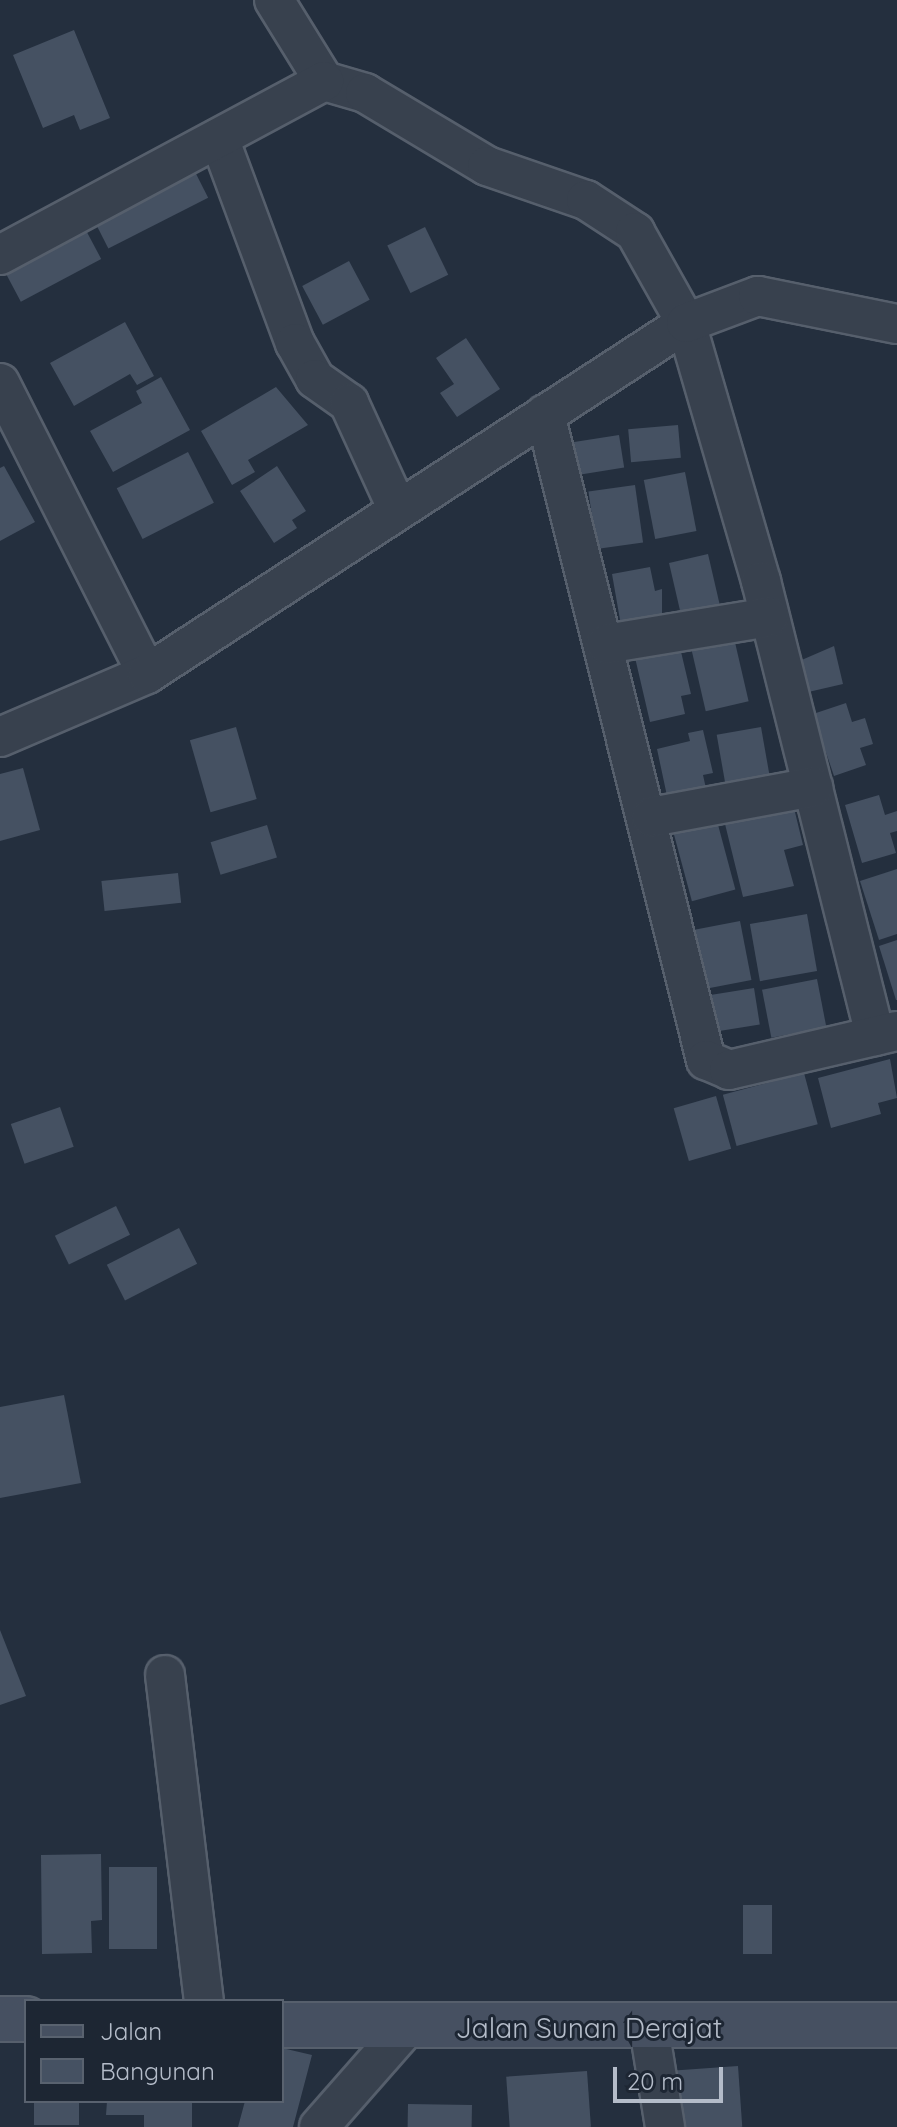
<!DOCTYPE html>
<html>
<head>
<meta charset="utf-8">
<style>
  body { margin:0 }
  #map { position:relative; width:897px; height:2127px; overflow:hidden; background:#242f3e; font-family:Quicksand,sans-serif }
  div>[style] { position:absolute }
  .building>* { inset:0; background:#455162; transform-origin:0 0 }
  .roads { filter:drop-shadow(2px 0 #565f6c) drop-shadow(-2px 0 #565f6c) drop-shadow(0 2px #565f6c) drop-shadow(0 -2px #565f6c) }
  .street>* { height:38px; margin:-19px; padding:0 19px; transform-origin:19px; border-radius:19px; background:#38414e }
  .secondary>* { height:44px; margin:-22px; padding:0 22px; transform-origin:22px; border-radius:22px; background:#465061 }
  span { translate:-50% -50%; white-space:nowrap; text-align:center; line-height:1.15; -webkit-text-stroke:6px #1d2633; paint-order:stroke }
  .street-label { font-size:28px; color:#b4bcc9 }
  .legend { position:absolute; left:24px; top:1999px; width:260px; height:104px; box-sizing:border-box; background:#1d2633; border:2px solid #59626f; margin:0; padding:10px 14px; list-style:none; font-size:24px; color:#b4bcc9 }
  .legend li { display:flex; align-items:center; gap:16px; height:40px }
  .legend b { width:40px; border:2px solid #59626f }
  .scale { position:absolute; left:613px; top:2067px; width:110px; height:36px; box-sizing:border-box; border:4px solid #b4bcc9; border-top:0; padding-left:10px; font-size:24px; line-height:28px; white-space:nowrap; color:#b4bcc9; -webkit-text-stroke:6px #1d2633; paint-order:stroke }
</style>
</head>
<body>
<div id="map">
  <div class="building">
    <i style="clip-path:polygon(74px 30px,110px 118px,80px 130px,74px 115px,43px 128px,13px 55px)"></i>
    <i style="left:190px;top:162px;width:40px;height:112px;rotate:63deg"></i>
    <i style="left:81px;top:221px;width:43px;height:91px;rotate:62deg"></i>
    <i style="left:425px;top:227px;width:53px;height:42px;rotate:64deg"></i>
    <i style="left:349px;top:261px;width:44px;height:53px;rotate:62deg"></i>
    <i style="clip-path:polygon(125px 322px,154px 376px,137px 385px,130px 374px,74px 406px,50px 363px)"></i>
    <i style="clip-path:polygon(466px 338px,500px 389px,457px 417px,440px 393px,454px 384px,436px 358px)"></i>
    <i style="clip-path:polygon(161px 377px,190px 430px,113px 472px,90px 431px,142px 403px,136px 391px)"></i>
    <i style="clip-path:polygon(276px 387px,308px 425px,248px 460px,255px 472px,232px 485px,201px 431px)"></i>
    <i style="left:678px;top:425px;width:33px;height:50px;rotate:85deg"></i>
    <i style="left:619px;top:435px;width:33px;height:47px;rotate:81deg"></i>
    <i style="left:188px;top:452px;width:57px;height:80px;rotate:63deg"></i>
    <i style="clip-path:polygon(4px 466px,35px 522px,0 541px,0 468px)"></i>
    <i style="clip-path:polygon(277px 466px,306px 511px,292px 520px,297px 528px,274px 543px,240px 491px)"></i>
    <i style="left:685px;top:472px;width:60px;height:42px;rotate:79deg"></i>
    <i style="left:635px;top:485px;width:58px;height:47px;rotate:82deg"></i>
    <i style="left:708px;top:554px;width:64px;height:40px;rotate:77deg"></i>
    <i style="clip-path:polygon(650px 567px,655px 591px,662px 589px,662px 630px,623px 637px,612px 574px)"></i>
    <i style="left:734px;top:638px;width:65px;height:44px;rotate:77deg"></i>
    <i style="clip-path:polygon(678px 639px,691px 694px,681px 696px,685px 714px,650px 722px,633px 649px)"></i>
    <i style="clip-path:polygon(834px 646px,843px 684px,804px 693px,797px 662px)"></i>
    <i style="clip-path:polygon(846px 703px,852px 722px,865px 718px,873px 744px,860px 748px,866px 765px,834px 776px,813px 714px)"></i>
    <i style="left:236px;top:727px;width:75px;height:48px;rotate:74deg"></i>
    <i style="left:761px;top:727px;width:64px;height:45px;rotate:80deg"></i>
    <i style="clip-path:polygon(703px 730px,713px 773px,703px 775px,709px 802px,670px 810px,657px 749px,690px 741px,688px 733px)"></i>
    <i style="clip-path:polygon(23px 768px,40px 830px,0 841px,0 774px)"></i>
    <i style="clip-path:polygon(879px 795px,885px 815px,897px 811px,897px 831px,890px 833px,896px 853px,862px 863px,845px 805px)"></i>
    <i style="clip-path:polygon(793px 804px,803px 845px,784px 850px,794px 886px,743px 897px,724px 820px)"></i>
    <i style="left:717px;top:821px;width:71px;height:45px;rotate:75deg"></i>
    <i style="left:267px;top:825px;width:34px;height:59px;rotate:73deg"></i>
    <i style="clip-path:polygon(897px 869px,897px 934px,879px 940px,860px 881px)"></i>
    <i style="left:178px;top:873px;width:30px;height:77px;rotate:84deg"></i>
    <i style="left:807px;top:914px;width:58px;height:58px;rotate:80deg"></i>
    <i style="left:740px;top:921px;width:60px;height:49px;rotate:79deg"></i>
    <i style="clip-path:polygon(897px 940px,897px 1000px,896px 1000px,879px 946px)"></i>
    <i style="left:817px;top:979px;width:49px;height:56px;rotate:79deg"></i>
    <i style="left:754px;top:988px;width:37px;height:52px;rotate:81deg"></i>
    <i style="clip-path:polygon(890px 1059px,897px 1098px,878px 1103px,881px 1114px,831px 1128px,818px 1078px)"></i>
    <i style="left:804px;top:1073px;width:53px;height:84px;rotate:75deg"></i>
    <i style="left:716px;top:1096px;width:55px;height:44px;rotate:74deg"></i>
    <i style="left:60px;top:1107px;width:42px;height:52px;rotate:71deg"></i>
    <i style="left:116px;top:1206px;width:32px;height:68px;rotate:64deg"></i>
    <i style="left:179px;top:1228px;width:40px;height:81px;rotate:63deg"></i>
    <i style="clip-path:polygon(64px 1395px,81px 1483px,0 1498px,0 1407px)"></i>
    <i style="clip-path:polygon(0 1630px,26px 1696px,0 1705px)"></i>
    <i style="clip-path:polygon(101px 1854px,102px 1920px,91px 1921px,92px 1953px,42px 1954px,41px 1855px)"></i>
    <i style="left:109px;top:1867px;width:48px;height:82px"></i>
    <i style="left:772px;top:1905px;width:49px;height:29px;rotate:90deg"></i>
    <i style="clip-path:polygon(282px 2048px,312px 2055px,293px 2127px,238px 2127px,245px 2101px,282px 2101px)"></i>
    <i style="left:738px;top:2066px;width:61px;height:74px;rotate:86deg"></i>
    <i style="left:587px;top:2071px;width:56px;height:81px;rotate:86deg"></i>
    <i style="left:34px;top:2101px;width:45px;height:24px"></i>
    <i style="clip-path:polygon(107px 2101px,192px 2101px,192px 2127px,144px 2127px,144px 2115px,106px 2115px)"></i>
    <i style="left:408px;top:2104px;width:64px;height:23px;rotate:1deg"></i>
  </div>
  <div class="roads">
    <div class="street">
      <i style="left:274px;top:0;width:95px;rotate:58.3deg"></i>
      <i style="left:324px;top:81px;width:43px;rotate:16.3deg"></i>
      <i style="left:365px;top:93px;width:142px;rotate:30.9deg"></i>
      <i style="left:487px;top:166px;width:105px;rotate:19deg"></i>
      <i style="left:586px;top:200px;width:59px;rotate:33.1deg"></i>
      <i style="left:635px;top:232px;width:104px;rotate:60.7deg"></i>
      <i style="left:686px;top:323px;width:269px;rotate:73.8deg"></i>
      <i style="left:761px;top:581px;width:469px;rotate:75.9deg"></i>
      <i style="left:219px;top:138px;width:219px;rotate:69.7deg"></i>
      <i style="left:295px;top:343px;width:41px;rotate:60.9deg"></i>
      <i style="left:315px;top:379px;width:42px;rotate:35.2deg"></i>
      <i style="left:349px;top:403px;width:115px;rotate:65.4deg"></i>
      <i style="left:0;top:255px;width:368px;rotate:-28.2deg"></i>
      <i style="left:0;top:383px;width:326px;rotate:63.2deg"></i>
      <i style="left:545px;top:414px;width:666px;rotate:76.01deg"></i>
      <i style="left:706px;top:1060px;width:25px;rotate:23deg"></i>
      <i style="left:729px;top:1070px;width:172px;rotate:-13.1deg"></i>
      <i style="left:606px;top:644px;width:165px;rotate:-9.4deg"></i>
      <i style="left:0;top:737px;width:160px;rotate:-23.2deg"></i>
      <i style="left:147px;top:674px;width:643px;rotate:-33.07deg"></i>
      <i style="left:686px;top:323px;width:77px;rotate:-20.6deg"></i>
      <i style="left:758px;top:296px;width:142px;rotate:11.4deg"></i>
      <i style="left:651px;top:817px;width:165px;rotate:-10.5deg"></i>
      <i style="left:165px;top:1675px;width:328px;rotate:83.2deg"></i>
      <i style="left:649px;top:2028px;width:100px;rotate:80.8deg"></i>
      <i style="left:319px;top:2127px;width:130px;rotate:-48.7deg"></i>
    </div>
    <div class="secondary">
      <i style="left:0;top:2019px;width:26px"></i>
      <i style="left:282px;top:2025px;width:615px"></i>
    </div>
  </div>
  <div class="street-label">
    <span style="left:589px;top:2028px">Jalan Sunan Derajat</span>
  </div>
  <ul class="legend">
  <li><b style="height:10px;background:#465061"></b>Jalan</li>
  <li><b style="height:22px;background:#455162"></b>Bangunan</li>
  </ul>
  <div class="scale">20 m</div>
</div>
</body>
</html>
